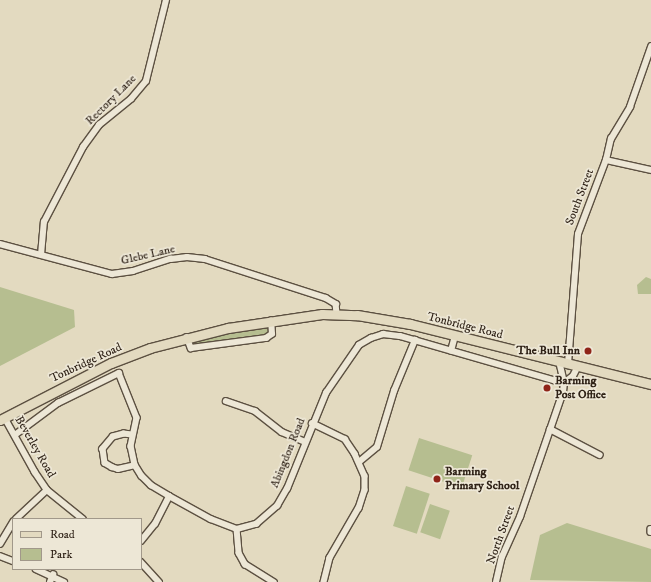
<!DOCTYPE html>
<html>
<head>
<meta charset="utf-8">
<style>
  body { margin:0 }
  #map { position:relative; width:651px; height:582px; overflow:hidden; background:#e3dac0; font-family:"IM FELL DW Pica",serif }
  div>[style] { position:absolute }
  .green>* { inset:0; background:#b6be90; transform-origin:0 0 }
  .roads { filter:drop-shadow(1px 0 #5c5041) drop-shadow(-1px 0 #5c5041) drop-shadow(0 1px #5c5041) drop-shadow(0 -1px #5c5041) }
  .street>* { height:5.5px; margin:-2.75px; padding:0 2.75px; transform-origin:2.75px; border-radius:2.75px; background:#ede7d6 }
  .primary>* { height:9px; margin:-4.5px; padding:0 4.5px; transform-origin:4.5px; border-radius:4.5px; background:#e3dac0 }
  .dots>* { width:11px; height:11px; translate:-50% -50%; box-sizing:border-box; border:2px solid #ede7d6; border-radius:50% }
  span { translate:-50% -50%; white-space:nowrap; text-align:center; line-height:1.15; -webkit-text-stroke:3.5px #ede7d6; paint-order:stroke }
  .street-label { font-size:12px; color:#2f2217 }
  .poi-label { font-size:12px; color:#2f2217; font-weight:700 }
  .right { translate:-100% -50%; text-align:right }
  .left { translate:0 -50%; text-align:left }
  .legend { position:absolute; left:12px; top:518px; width:130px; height:52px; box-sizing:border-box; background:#ede7d6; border:1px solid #a1988a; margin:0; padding:5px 7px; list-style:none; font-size:12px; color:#2f2217 }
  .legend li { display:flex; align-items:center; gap:8px; height:20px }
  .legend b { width:20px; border:1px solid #a1988a }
</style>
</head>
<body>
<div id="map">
  <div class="green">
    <i style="clip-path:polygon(646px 277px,651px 279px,651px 294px,638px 294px,637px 285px)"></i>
    <i style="clip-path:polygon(0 287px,74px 310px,75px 327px,0 366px)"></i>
    <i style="clip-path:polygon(267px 326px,270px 329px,267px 335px,192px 345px,191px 342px)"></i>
    <i style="left:419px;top:438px;width:56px;height:34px;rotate:18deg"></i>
    <i style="left:406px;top:486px;width:25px;height:42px;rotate:18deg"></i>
    <i style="left:430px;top:504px;width:21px;height:30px;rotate:19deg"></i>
    <i style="clip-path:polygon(567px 523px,651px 549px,651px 582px,530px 580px,540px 535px)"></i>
  </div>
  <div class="roads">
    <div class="street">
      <i style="left:606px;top:160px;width:46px;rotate:12.5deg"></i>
      <i style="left:0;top:244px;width:116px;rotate:15deg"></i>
      <i style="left:112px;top:274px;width:21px;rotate:-8deg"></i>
      <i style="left:133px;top:271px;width:40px;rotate:-18deg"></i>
      <i style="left:171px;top:259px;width:16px;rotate:-7deg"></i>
      <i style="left:187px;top:257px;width:18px;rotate:6deg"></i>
      <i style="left:205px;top:259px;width:127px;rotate:17.9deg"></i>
      <i style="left:326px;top:298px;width:12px;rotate:31deg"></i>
      <i style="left:336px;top:304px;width:9px;rotate:84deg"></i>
      <i style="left:41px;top:255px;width:33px;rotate:-85deg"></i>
      <i style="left:44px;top:222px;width:85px;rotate:-62.5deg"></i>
      <i style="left:83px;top:147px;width:27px;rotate:-54deg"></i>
      <i style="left:99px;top:125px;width:41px;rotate:-39.1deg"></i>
      <i style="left:131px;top:99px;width:23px;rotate:-50deg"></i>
      <i style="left:146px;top:81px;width:83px;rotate:-76.1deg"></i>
      <i style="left:187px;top:337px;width:12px;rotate:70deg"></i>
      <i style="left:191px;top:348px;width:76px;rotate:-7.6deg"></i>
      <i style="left:266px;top:338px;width:7px;rotate:-34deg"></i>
      <i style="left:272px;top:334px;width:13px;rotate:-94deg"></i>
      <i style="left:451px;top:351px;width:16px;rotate:-75deg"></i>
      <i style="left:568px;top:364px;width:130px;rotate:-85.6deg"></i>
      <i style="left:578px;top:234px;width:79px;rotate:-69.3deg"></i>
      <i style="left:606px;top:160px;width:22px;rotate:-77deg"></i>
      <i style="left:611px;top:139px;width:37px;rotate:-59deg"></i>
      <i style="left:630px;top:107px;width:64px;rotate:-70.7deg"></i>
      <i style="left:564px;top:383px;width:11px;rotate:-38deg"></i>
      <i style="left:573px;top:376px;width:11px;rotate:-63deg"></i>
      <i style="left:226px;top:401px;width:31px;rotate:19deg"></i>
      <i style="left:255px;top:411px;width:34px;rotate:38deg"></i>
      <i style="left:282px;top:432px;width:25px;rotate:23deg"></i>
      <i style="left:5px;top:418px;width:62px;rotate:60.9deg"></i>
      <i style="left:35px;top:472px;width:22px;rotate:56deg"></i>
      <i style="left:47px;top:490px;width:46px;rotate:38.9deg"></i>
      <i style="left:312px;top:423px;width:37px;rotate:26deg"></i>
      <i style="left:345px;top:439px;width:18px;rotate:56deg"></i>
      <i style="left:355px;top:454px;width:24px;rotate:66deg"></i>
      <i style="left:365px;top:476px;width:14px;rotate:90deg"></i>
      <i style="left:365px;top:490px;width:19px;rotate:108deg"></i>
      <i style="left:359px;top:508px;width:58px;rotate:120.1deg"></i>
      <i style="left:330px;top:558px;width:25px;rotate:104deg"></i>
      <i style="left:550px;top:429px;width:56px;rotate:27.5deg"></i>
      <i style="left:15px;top:435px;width:54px;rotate:-36.7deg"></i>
      <i style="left:58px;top:403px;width:68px;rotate:-26.2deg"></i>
      <i style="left:119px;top:373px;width:48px;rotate:68.2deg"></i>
      <i style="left:137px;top:418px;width:29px;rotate:102deg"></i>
      <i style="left:131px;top:446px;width:19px;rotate:78deg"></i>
      <i style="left:135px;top:465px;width:13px;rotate:58deg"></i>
      <i style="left:142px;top:476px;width:13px;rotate:45deg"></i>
      <i style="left:151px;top:485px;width:21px;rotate:31deg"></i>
      <i style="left:169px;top:496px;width:48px;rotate:28.7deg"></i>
      <i style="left:211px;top:519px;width:28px;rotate:21deg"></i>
      <i style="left:237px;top:529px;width:20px;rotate:-15deg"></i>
      <i style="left:256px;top:524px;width:28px;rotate:-41deg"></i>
      <i style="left:277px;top:506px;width:20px;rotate:-60deg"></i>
      <i style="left:287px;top:489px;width:104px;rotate:-67.9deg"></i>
      <i style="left:326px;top:393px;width:58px;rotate:-55.5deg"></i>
      <i style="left:359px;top:345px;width:14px;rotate:-30deg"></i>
      <i style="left:371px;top:338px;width:13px;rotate:-18deg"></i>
      <i style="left:383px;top:334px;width:17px;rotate:7deg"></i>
      <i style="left:400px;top:336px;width:171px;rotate:16deg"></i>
      <i style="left:132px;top:435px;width:8px;rotate:-173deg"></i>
      <i style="left:124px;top:434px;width:11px;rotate:165deg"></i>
      <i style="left:113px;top:437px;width:16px;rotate:130deg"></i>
      <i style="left:103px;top:449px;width:14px;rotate:82deg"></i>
      <i style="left:105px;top:463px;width:8px;rotate:30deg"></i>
      <i style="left:112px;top:467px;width:6px;rotate:18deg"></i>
      <i style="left:118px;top:469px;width:17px;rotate:-13deg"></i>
      <i style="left:359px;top:462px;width:23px;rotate:-40deg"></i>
      <i style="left:377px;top:447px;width:59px;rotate:-73.1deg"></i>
      <i style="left:394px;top:391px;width:55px;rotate:-67.6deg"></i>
      <i style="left:16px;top:519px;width:42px;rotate:-43.1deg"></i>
      <i style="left:237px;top:529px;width:24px;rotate:85deg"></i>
      <i style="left:239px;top:553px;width:13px;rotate:61deg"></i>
      <i style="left:245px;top:564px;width:34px;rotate:32deg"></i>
      <i style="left:651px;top:529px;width:3px;rotate:90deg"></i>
      <i style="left:141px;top:541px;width:22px;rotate:-51deg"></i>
      <i style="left:155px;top:524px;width:31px;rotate:-63deg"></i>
      <i style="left:0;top:544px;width:26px;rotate:-59deg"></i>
      <i style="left:0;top:556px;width:14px;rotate:21deg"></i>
      <i style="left:141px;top:562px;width:27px;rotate:48deg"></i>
      <i style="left:36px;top:569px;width:31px;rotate:25deg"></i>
      <i style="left:50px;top:582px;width:8px;rotate:-67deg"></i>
      <i style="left:496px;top:582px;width:26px;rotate:-77deg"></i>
      <i style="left:502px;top:557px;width:44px;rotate:-65.8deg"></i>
      <i style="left:520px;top:517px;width:132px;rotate:-71deg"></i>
      <i style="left:563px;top:392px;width:9px;rotate:-84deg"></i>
      <i style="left:564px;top:383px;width:22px;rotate:-103deg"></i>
    </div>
    <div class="primary">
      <i style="left:0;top:420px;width:125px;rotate:-27.2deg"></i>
      <i style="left:111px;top:363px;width:42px;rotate:-21deg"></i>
      <i style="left:150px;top:348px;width:81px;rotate:-14.4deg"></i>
      <i style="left:228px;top:328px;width:95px;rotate:-8.5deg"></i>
      <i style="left:322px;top:314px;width:35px;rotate:2deg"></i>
      <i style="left:357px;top:315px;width:54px;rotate:9.6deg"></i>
      <i style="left:410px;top:324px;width:248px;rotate:14deg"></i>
    </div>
  </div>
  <div class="dots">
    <i style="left:588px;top:351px;background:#8f2418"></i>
    <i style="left:547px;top:388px;background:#8f2418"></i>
    <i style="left:437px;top:479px;background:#8f2418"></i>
  </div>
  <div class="street-label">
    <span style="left:111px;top:100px;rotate:-45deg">Rectory Lane</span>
    <span style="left:580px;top:197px;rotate:-69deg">South Street</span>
    <span style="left:148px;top:255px;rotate:-13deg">Glebe Lane</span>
    <span style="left:465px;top:326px;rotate:14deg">Tonbridge Road</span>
    <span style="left:86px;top:363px;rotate:-25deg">Tonbridge Road</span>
    <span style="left:35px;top:447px;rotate:60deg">Beverley Road</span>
    <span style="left:288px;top:453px;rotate:-68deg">Abingdon Road</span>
    <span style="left:501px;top:535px;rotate:-70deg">North Street</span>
  </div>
  <div class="poi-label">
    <span class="right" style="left:580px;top:351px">The Bull Inn</span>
    <span class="left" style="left:555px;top:388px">Barming<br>Post Office</span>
    <span class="left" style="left:445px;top:479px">Barming<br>Primary School</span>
  </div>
  <ul class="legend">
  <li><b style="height:5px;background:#e3dac0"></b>Road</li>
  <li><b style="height:11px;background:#b6be90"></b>Park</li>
  </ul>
</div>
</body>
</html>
